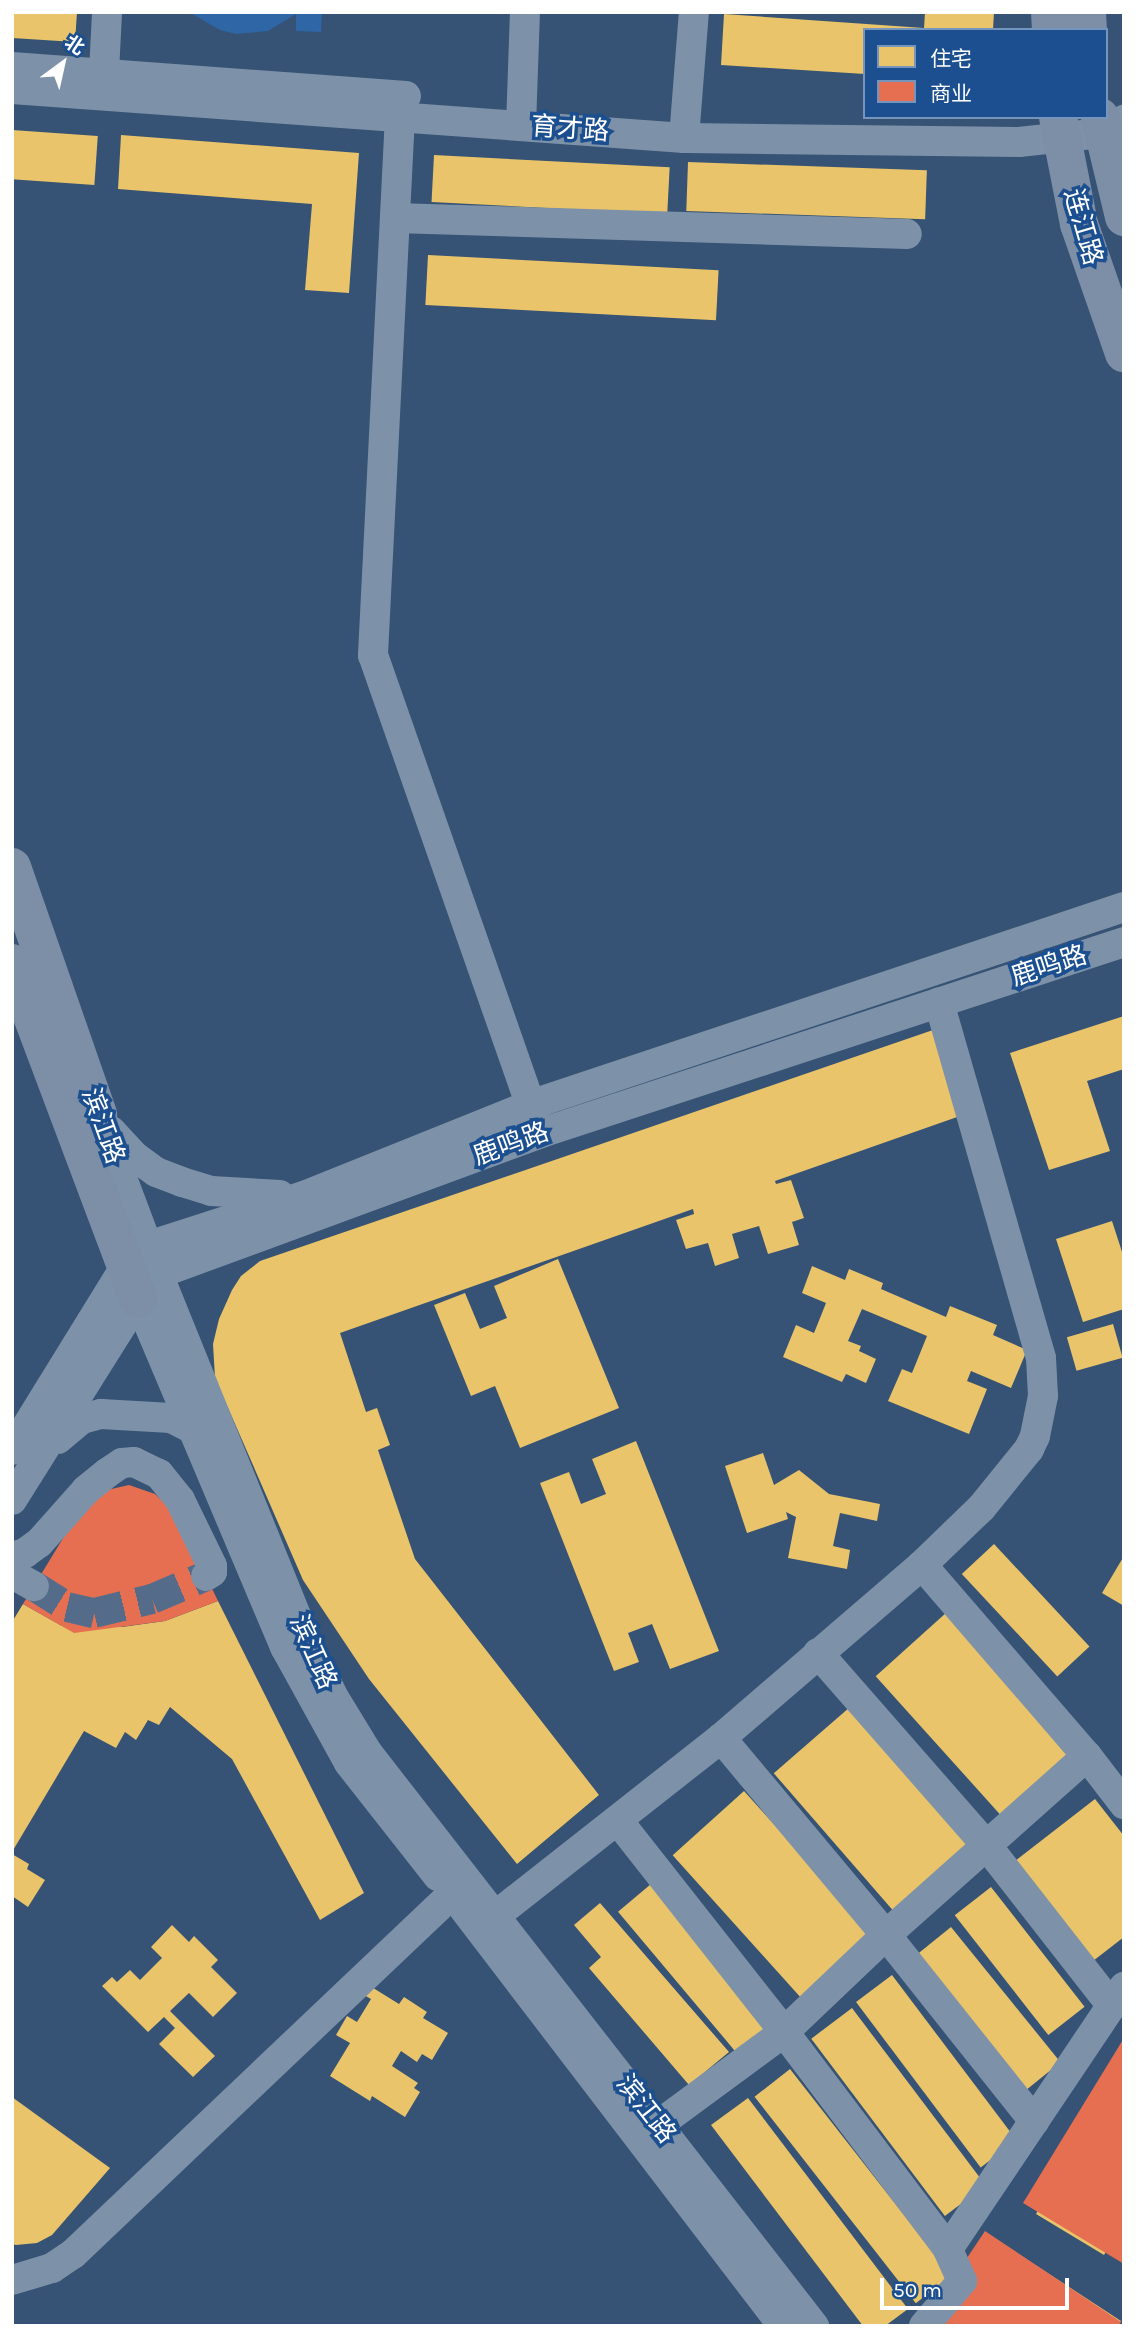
<!DOCTYPE html>
<html>
<head>
<meta charset="utf-8">
<style>
  body { margin:0 }
  #map { position:relative; width:1136px; height:2338px; overflow:hidden; background:#365274; font-family:Karla,"Noto Sans SC",sans-serif }
  div>[style] { position:absolute }
  .green>* { inset:0; background:#2f66a5 }
  .homes>* { inset:0; background:#e9c46a; transform-origin:0 0 }
  .shops>* { inset:0; background:#e76f51 }
  .minor-tunnel>* { height:30px; margin-top:-15px; transform-origin:0; background:repeating-linear-gradient(90deg,#546c89 0 30px,transparent 0 45px) }
  .minor>* { height:30px; margin:-15px; padding:0 15px; transform-origin:15px; border-radius:15px; background:#7d92a8 }
  .major>* { height:38px; margin:-19px; padding:0 19px; transform-origin:19px; border-radius:19px; background:#7d8ea7 }
  span { translate:-50% -50%; white-space:nowrap; text-align:center; line-height:1.15; -webkit-text-stroke:7px #1b4f8f; paint-order:stroke }
  .street-label { font-size:26px; color:#fff }
  .frame { position:absolute; inset:0; border:14px solid #fff; pointer-events:none }
  .legend { position:absolute; left:863px; top:28px; width:245px; height:91px; box-sizing:border-box; background:#1b4f8f; border:2px solid #7695bc; margin:0; padding:9px 12px; list-style:none; font-size:21px; color:#fff }
  .legend li { display:flex; align-items:center; gap:14px; height:35px }
  .legend b { width:35px; border:2px solid #7695bc }
  .north { position:absolute; left:28px; top:28px; width:70px; height:70px; -webkit-text-stroke:5px #1b4f8f; paint-order:stroke; rotate:33deg; font-size:19px; font-weight:700; line-height:28px; text-align:center; color:#fff }
  .north::after { content:''; display:block; margin:auto; width:24px; height:32px; background:#fff; clip-path:polygon(50% 0,100% 100%,50% 72%,0 100%) }
  .scale { position:absolute; left:880px; top:2278px; width:189px; height:32px; box-sizing:border-box; border:4px solid #fff; border-top:0; padding-left:9px; font-size:21px; line-height:24px; white-space:nowrap; color:#fff; -webkit-text-stroke:5px #1b4f8f; paint-order:stroke }
</style>
</head>
<body>
<div id="map">
  <div class="green">
    <i style="clip-path:polygon(189px 12px,322px 12px,321px 32px,296px 31px,296px 14px,268px 31px,236px 34px,220px 30px)"></i>
  </div>
  <div class="homes">
    <i style="clip-path:polygon(12px 12px,77px 12px,75px 42px,12px 38px)"></i>
    <i style="clip-path:polygon(925px 12px,994px 12px,993px 30px,865px 30px,865px 74px,721px 65px,724px 14px,924px 28px)"></i>
    <i style="left:12px;top:130px;width:86px;height:49px;rotate:4deg"></i>
    <i style="clip-path:polygon(121px 135px,359px 153px,349px 293px,305px 290px,312px 204px,118px 189px)"></i>
    <i style="left:434px;top:155px;width:236px;height:47px;rotate:3deg"></i>
    <i style="left:688px;top:162px;width:239px;height:49px;rotate:2deg"></i>
    <i style="left:428px;top:255px;width:291px;height:50px;rotate:3deg"></i>
    <i style="clip-path:polygon(1124px 1016px,1124px 1069px,1087px 1081px,1110px 1151px,1049px 1170px,1010px 1053px)"></i>
    <i style="clip-path:polygon(933px 1030px,960px 1116px,775px 1181px,776px 1184px,791px 1180px,804px 1218px,792px 1222px,799px 1245px,768px 1254px,759px 1226px,732px 1234px,739px 1258px,715px 1266px,708px 1243px,686px 1249px,676px 1220px,694px 1214px,693px 1209px,340px 1333px,366px 1412px,377px 1408px,390px 1445px,378px 1450px,415px 1559px,599px 1795px,517px 1864px,369px 1679px,303px 1580px,215px 1378px,213px 1344px,219px 1319px,232px 1290px,241px 1276px,260px 1261px)"></i>
    <i style="clip-path:polygon(1112px 1221px,1124px 1258px,1124px 1309px,1083px 1322px,1056px 1239px)"></i>
    <i style="clip-path:polygon(558px 1259px,619px 1408px,520px 1448px,495px 1386px,471px 1396px,434px 1305px,465px 1293px,480px 1329px,507px 1318px,494px 1286px)"></i>
    <i style="clip-path:polygon(812px 1266px,845px 1280px,849px 1269px,883px 1283px,881px 1289px,946px 1317px,950px 1306px,997px 1325px,993px 1335px,1027px 1350px,1011px 1388px,971px 1371px,967px 1381px,987px 1389px,969px 1434px,888px 1401px,902px 1369px,912px 1373px,927px 1336px,862px 1309px,848px 1341px,861px 1346px,859px 1351px,876px 1359px,866px 1383px,846px 1374px,842px 1382px,783px 1357px,796px 1325px,814px 1333px,826px 1303px,802px 1293px)"></i>
    <i style="left:1113px;top:1324px;width:35px;height:48px;rotate:74deg"></i>
    <i style="clip-path:polygon(636px 1441px,719px 1651px,670px 1669px,652px 1624px,628px 1633px,639px 1662px,614px 1671px,540px 1483px,569px 1472px,581px 1504px,606px 1494px,592px 1459px)"></i>
    <i style="clip-path:polygon(763px 1453px,774px 1485px,799px 1470px,829px 1494px,880px 1504px,877px 1521px,840px 1513px,833px 1546px,850px 1550px,847px 1569px,788px 1558px,796px 1517px,786px 1512px,788px 1519px,747px 1533px,725px 1466px)"></i>
    <i style="left:994px;top:1544px;width:140px;height:44px;rotate:47deg"></i>
    <i style="clip-path:polygon(1124px 1556px,1124px 1606px,1102px 1593px)"></i>
    <i style="clip-path:polygon(218px 1601px,364px 1893px,320px 1920px,232px 1759px,170px 1707px,159px 1725px,148px 1720px,136px 1740px,125px 1732px,116px 1748px,84px 1731px,12px 1852px,12px 1622px,23px 1604px,62px 1626px,70px 1613px,92px 1627px,101px 1613px,122px 1627px,165px 1621px)"></i>
    <i style="left:947px;top:1612px;width:193px;height:96px;rotate:48deg"></i>
    <i style="left:850px;top:1707px;width:187px;height:101px;rotate:49deg"></i>
    <i style="left:744px;top:1791px;width:193px;height:96px;rotate:48deg"></i>
    <i style="clip-path:polygon(1095px 1799px,1124px 1836px,1124px 1937px,1093px 1961px,1015px 1861px)"></i>
    <i style="clip-path:polygon(12px 1854px,29px 1864px,27px 1869px,45px 1880px,28px 1907px,12px 1896px)"></i>
    <i style="left:651px;top:1884px;width:190px;height:43px;rotate:50deg"></i>
    <i style="left:991px;top:1887px;width:152px;height:46px;rotate:52deg"></i>
    <i style="clip-path:polygon(600px 1903px,729px 2052px,689px 2085px,589px 1968px,601px 1957px,574px 1925px)"></i>
    <i style="clip-path:polygon(172px 1925px,189px 1942px,194px 1936px,218px 1960px,211px 1967px,237px 1993px,213px 2017px,189px 1993px,170px 2011px,215px 2056px,193px 2077px,159px 2044px,175px 2028px,164px 2017px,148px 2032px,102px 1986px,112px 1977px,117px 1982px,130px 1970px,140px 1980px,162px 1958px,151px 1947px)"></i>
    <i style="left:951px;top:1927px;width:174px;height:47px;rotate:51deg"></i>
    <i style="left:892px;top:1975px;width:207px;height:45px;rotate:53deg"></i>
    <i style="clip-path:polygon(370px 1986px,399px 2004px,404px 1997px,427px 2012px,423px 2018px,448px 2033px,432px 2060px,422px 2054px,417px 2062px,401px 2051px,392px 2066px,418px 2083px,414px 2088px,420px 2092px,405px 2117px,372px 2096px,370px 2101px,330px 2076px,350px 2043px,336px 2035px,347px 2016px,357px 2022px,371px 1999px,364px 1995px)"></i>
    <i style="left:852px;top:2008px;width:222px;height:51px;rotate:53deg"></i>
    <i style="clip-path:polygon(1124px 2065px,1124px 2121px,1100px 2161px,1124px 2175px,1124px 2221px,1104px 2255px,1036px 2214px)"></i>
    <i style="left:790px;top:2069px;width:262px;height:45px;rotate:52deg"></i>
    <i style="clip-path:polygon(12px 2097px,110px 2168px,52px 2235px,37px 2243px,16px 2245px,12px 2244px)"></i>
    <i style="clip-path:polygon(748px 2098px,908px 2309px,885px 2326px,863px 2326px,711px 2125px)"></i>
    <i style="clip-path:polygon(988px 2234px,1121px 2321px,1117px 2326px,1034px 2326px,960px 2276px)"></i>
  </div>
  <div class="shops">
    <i style="clip-path:polygon(129px 1485px,155px 1494px,175px 1513px,218px 1601px,165px 1621px,74px 1633px,23px 1604px,79px 1512px,107px 1490px)"></i>
    <i style="clip-path:polygon(1124px 2038px,1124px 2264px,1023px 2203px)"></i>
    <i style="clip-path:polygon(985px 2231px,1121px 2322px,1118px 2326px,934px 2326px,961px 2267px)"></i>
  </div>
  <div class="minor-tunnel">
    <i style="left:34px;top:1586px;width:39px;rotate:32deg"></i>
    <i style="left:67px;top:1607px;width:28px;rotate:13deg"></i>
    <i style="left:94px;top:1613px;width:60px;rotate:-13.6deg"></i>
    <i style="left:152px;top:1599px;width:59px;rotate:-23.1deg"></i>
  </div>
  <div class="minor">
    <i style="left:12px;top:67px;width:395px;rotate:4.2deg"></i>
    <i style="left:12px;top:89px;width:674px;rotate:4.17deg"></i>
    <i style="left:684px;top:138px;width:335px;rotate:0.7deg"></i>
    <i style="left:1019px;top:142px;width:83px;rotate:-6.2deg"></i>
    <i style="left:1102px;top:133px;width:26px;rotate:-31deg"></i>
    <i style="left:103px;top:92px;width:80px;rotate:-87.1deg"></i>
    <i style="left:400px;top:116px;width:540px;rotate:92.87deg"></i>
    <i style="left:373px;top:655px;width:496px;rotate:70.7deg"></i>
    <i style="left:521px;top:126px;width:114px;rotate:-88deg"></i>
    <i style="left:684px;top:138px;width:126px;rotate:-85.5deg"></i>
    <i style="left:395px;top:218px;width:512px;rotate:1.79deg"></i>
    <i style="left:98px;top:1114px;width:171px;rotate:69.4deg"></i>
    <i style="left:158px;top:1274px;width:395px;rotate:68deg"></i>
    <i style="left:306px;top:1640px;width:62px;rotate:64.3deg"></i>
    <i style="left:333px;top:1696px;width:66px;rotate:58.7deg"></i>
    <i style="left:367px;top:1752px;width:728px;rotate:52.09deg"></i>
    <i style="left:111px;top:1131px;width:34px;rotate:47deg"></i>
    <i style="left:134px;top:1156px;width:27px;rotate:36deg"></i>
    <i style="left:156px;top:1172px;width:28px;rotate:21deg"></i>
    <i style="left:182px;top:1182px;width:30px;rotate:17deg"></i>
    <i style="left:211px;top:1191px;width:69px;rotate:3.3deg"></i>
    <i style="left:138px;top:1299px;width:378px;rotate:67.1deg"></i>
    <i style="left:285px;top:1647px;width:132px;rotate:61.1deg"></i>
    <i style="left:349px;top:1763px;width:144px;rotate:51.8deg"></i>
    <i style="left:58px;top:1439px;width:31px;rotate:-40deg"></i>
    <i style="left:82px;top:1419px;width:20px;rotate:-15deg"></i>
    <i style="left:101px;top:1414px;width:70px;rotate:3.3deg"></i>
    <i style="left:171px;top:1418px;width:22px;rotate:27deg"></i>
    <i style="left:12px;top:1450px;width:215px;rotate:-58.3deg"></i>
    <i style="left:125px;top:1267px;width:31px;rotate:-42deg"></i>
    <i style="left:148px;top:1246px;width:164px;rotate:-17.8deg"></i>
    <i style="left:304px;top:1196px;width:244px;rotate:-21.9deg"></i>
    <i style="left:530px;top:1105px;width:626px;rotate:-18.43deg"></i>
    <i style="left:12px;top:1500px;width:237px;rotate:-57.9deg"></i>
    <i style="left:138px;top:1299px;width:32px;rotate:-51deg"></i>
    <i style="left:158px;top:1274px;width:408px;rotate:-20.2deg"></i>
    <i style="left:541px;top:1133px;width:613px;rotate:-18.14deg"></i>
    <i style="left:12px;top:1557px;width:14px;rotate:-17deg"></i>
    <i style="left:25px;top:1553px;width:17px;rotate:-36deg"></i>
    <i style="left:39px;top:1543px;width:71px;rotate:-48.4deg"></i>
    <i style="left:86px;top:1490px;width:27px;rotate:-39deg"></i>
    <i style="left:107px;top:1473px;width:18px;rotate:-34deg"></i>
    <i style="left:122px;top:1463px;width:12px;rotate:-5deg"></i>
    <i style="left:134px;top:1462px;width:28px;rotate:26deg"></i>
    <i style="left:159px;top:1474px;width:33px;rotate:51deg"></i>
    <i style="left:180px;top:1500px;width:73px;rotate:64.1deg"></i>
    <i style="left:212px;top:1566px;width:6px;rotate:90deg"></i>
    <i style="left:212px;top:1572px;width:7px;rotate:146deg"></i>
    <i style="left:922px;top:1565px;width:252px;rotate:49.2deg"></i>
    <i style="left:1087px;top:1756px;width:61px;rotate:52.4deg"></i>
    <i style="left:12px;top:1574px;width:25px;rotate:29deg"></i>
    <i style="left:818px;top:1653px;width:257px;rotate:48.8deg"></i>
    <i style="left:987px;top:1846px;width:203px;rotate:52deg"></i>
    <i style="left:721px;top:1738px;width:257px;rotate:50.1deg"></i>
    <i style="left:886px;top:1935px;width:238px;rotate:51.5deg"></i>
    <i style="left:619px;top:1822px;width:267px;rotate:51.8deg"></i>
    <i style="left:784px;top:2032px;width:272px;rotate:52.9deg"></i>
    <i style="left:464px;top:1909px;width:525px;rotate:52.58deg"></i>
    <i style="left:495px;top:1916px;width:288px;rotate:-38.2deg"></i>
    <i style="left:721px;top:1738px;width:265px;rotate:-40.7deg"></i>
    <i style="left:922px;top:1565px;width:83px;rotate:-44deg"></i>
    <i style="left:982px;top:1507px;width:75px;rotate:-51deg"></i>
    <i style="left:1029px;top:1449px;width:14px;rotate:-65deg"></i>
    <i style="left:1035px;top:1436px;width:41px;rotate:-78.7deg"></i>
    <i style="left:1043px;top:1396px;width:38px;rotate:-93deg"></i>
    <i style="left:1041px;top:1358px;width:370px;rotate:-106deg"></i>
    <i style="left:658px;top:2125px;width:157px;rotate:-36.4deg"></i>
    <i style="left:784px;top:2032px;width:141px;rotate:-43.6deg"></i>
    <i style="left:886px;top:1935px;width:269px;rotate:-41.7deg"></i>
    <i style="left:12px;top:2280px;width:42px;rotate:-16.7deg"></i>
    <i style="left:52px;top:2268px;width:25px;rotate:-34deg"></i>
    <i style="left:73px;top:2254px;width:523px;rotate:-43.53deg"></i>
    <i style="left:924px;top:2326px;width:59px;rotate:-49.8deg"></i>
    <i style="left:962px;top:2281px;width:35px;rotate:-114deg"></i>
    <i style="left:948px;top:2249px;width:316px;rotate:-56.1deg"></i>
  </div>
  <div class="major">
    <i style="left:1050px;top:12px;width:18px;rotate:87deg"></i>
    <i style="left:1087px;top:12px;width:18px;rotate:87deg"></i>
    <i style="left:1058px;top:117px;width:109px;rotate:78.9deg"></i>
    <i style="left:1079px;top:224px;width:137px;rotate:70.8deg"></i>
    <i style="left:1100px;top:117px;width:103px;rotate:76.5deg"></i>
    <i style="left:12px;top:867px;width:262px;rotate:70.8deg"></i>
    <i style="left:12px;top:963px;width:359px;rotate:69.4deg"></i>
  </div>
  <div class="street-label">
    <span style="left:570px;top:129px;rotate:4deg">育才路</span>
    <span style="left:1083px;top:227px;rotate:74deg">连江路</span>
    <span style="left:1049px;top:966px;rotate:-18deg">鹿鸣路</span>
    <span style="left:103px;top:1126px;rotate:70deg">滨江路</span>
    <span style="left:511px;top:1144px;rotate:-20deg">鹿鸣路</span>
    <span style="left:313px;top:1652px;rotate:66deg">滨江路</span>
    <span style="left:646px;top:2109px;rotate:52deg">滨江路</span>
  </div>
  <div class="frame"></div>
  <ul class="legend">
  <li><b style="height:19px;background:#e9c46a"></b>住宅</li>
  <li><b style="height:19px;background:#e76f51"></b>商业</li>
  </ul>
  <div class="north">北</div>
  <div class="scale">50 m</div>
</div>
</body>
</html>
